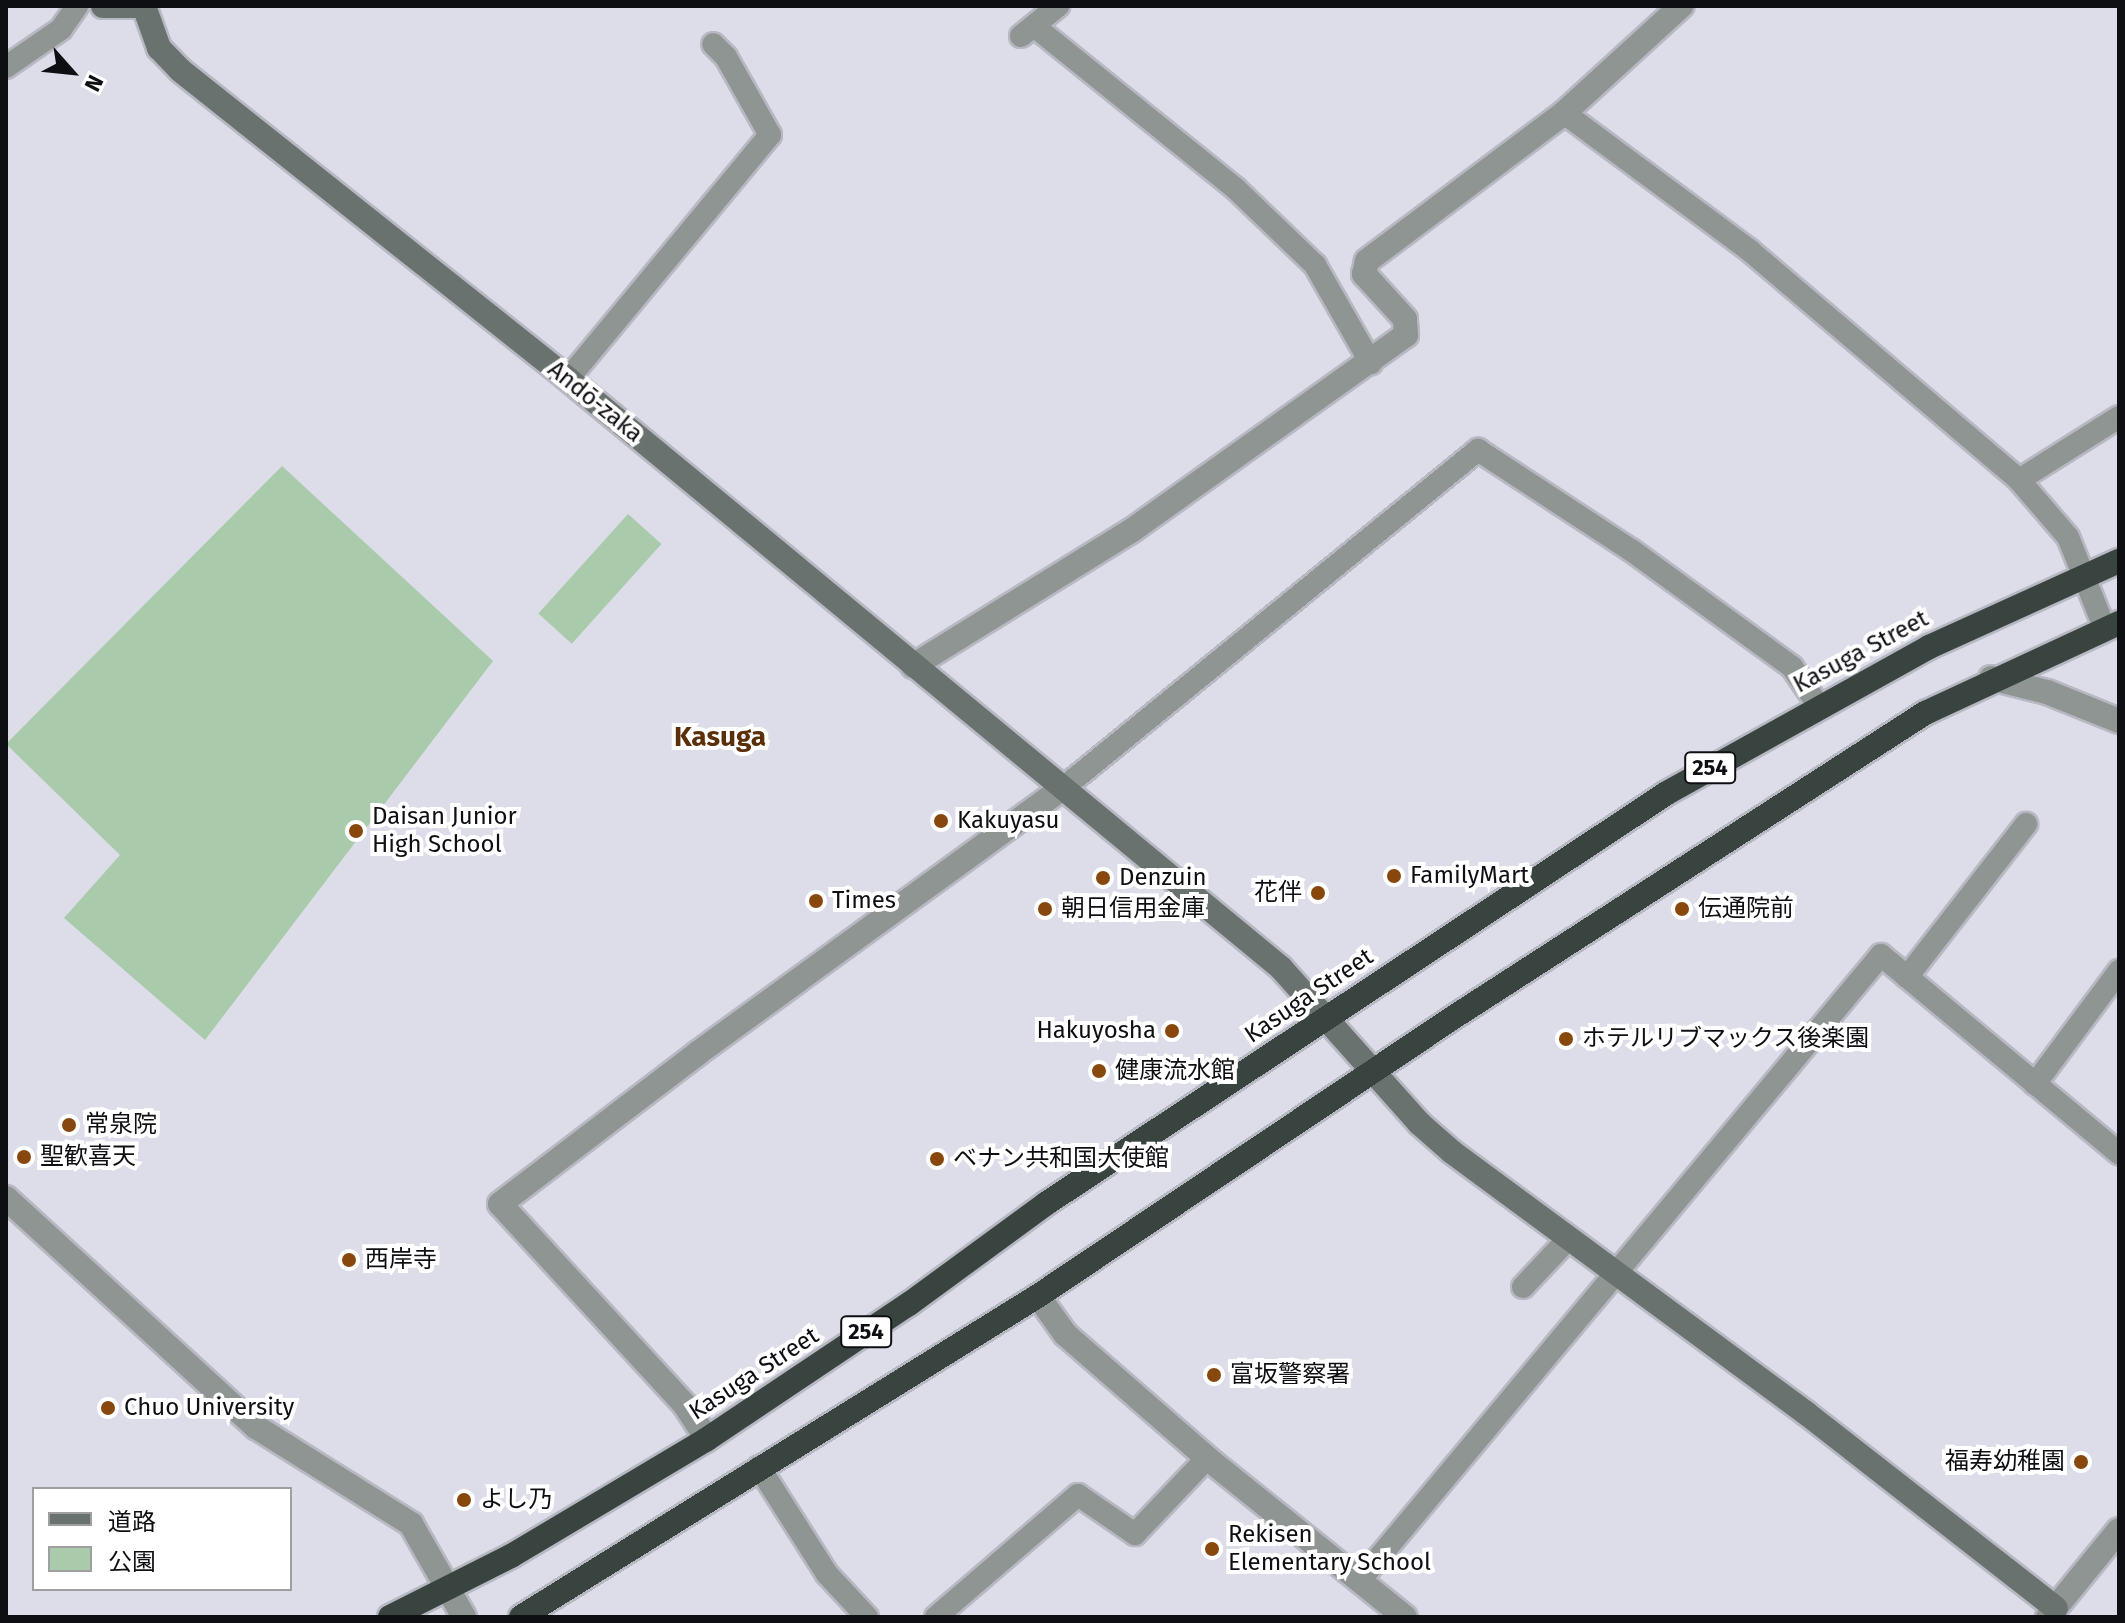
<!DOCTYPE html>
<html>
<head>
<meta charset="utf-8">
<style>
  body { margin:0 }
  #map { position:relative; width:2125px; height:1623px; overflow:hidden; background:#dcdde9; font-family:"Fira Sans","Noto Sans JP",sans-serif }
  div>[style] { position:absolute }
  .green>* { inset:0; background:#aacaac; transform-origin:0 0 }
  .roads { filter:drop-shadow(2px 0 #b7b8c2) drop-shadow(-2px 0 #b7b8c2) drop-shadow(0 2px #b7b8c2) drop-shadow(0 -2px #b7b8c2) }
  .lane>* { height:22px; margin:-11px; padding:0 11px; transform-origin:11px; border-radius:11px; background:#8f9593 }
  .street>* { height:24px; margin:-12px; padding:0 12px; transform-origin:12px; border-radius:12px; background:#8f9593 }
  .secondary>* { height:24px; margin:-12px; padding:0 12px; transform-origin:12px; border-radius:12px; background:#69726f }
  .highway>* { height:24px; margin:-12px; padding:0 12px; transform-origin:12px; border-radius:12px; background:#394441 }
  .dots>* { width:22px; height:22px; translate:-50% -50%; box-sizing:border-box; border:4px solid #fff; border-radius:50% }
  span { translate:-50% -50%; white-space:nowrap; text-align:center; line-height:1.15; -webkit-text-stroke:8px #fff; paint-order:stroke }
  .shield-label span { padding:2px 6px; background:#fff; border:2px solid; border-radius:6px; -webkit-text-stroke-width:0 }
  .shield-label { font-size:22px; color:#0e0f13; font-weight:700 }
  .street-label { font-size:24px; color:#0e0f13 }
  .poi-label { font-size:24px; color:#0e0f13 }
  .left { translate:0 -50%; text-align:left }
  .right { translate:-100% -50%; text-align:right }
  .quarter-label { font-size:28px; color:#5b2f09; font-weight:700 }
  .frame { position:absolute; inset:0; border:8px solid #0e0f13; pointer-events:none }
  .legend { position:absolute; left:32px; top:1487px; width:260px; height:104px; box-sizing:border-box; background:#fff; border:2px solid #9f9fa1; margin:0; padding:10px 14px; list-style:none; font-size:24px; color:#0e0f13 }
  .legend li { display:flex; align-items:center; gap:16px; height:40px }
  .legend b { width:40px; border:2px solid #9f9fa1 }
  .north { position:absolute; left:32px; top:32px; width:80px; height:80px; -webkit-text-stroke:6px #fff; paint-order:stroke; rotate:117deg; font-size:22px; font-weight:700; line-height:32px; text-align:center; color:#0e0f13 }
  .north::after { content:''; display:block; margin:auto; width:28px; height:36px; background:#0e0f13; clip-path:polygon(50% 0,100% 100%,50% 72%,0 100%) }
</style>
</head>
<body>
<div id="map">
  <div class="green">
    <i style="clip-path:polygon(282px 466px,493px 661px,205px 1040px,64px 918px,120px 855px,6px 744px)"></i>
    <i style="left:628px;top:514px;width:45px;height:134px;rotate:42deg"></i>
  </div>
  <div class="roads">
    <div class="lane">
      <i style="left:1034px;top:26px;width:260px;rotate:38.9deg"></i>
      <i style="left:1236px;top:189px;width:110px;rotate:43.9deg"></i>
      <i style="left:1315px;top:265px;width:113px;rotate:60.3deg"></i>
      <i style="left:1021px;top:36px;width:48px;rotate:-39deg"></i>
      <i style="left:6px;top:67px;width:67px;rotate:-34.6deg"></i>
      <i style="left:61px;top:29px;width:28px;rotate:-55deg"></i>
      <i style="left:1564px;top:113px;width:230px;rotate:36.5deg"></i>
      <i style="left:1749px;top:250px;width:355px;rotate:40.4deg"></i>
      <i style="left:2019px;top:480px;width:75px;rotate:49.3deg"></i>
      <i style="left:2068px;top:537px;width:99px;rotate:68.1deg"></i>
      <i style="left:568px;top:379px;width:317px;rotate:-50.4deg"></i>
      <i style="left:770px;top:135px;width:90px;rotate:-119.4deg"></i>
      <i style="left:726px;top:57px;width:18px;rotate:-135deg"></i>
      <i style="left:2019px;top:480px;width:118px;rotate:-32.2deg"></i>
      <i style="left:1062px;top:789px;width:537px;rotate:-39.18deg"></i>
      <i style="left:1478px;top:450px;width:183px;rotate:33.2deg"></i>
      <i style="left:1631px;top:550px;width:199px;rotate:36deg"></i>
      <i style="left:1792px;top:667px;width:47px;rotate:55.3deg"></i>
      <i style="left:1907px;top:977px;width:194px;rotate:-52.1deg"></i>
      <i style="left:2035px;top:1084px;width:141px;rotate:-53.4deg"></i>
      <i style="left:1523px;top:1287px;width:66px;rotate:-46.8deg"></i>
      <i style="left:759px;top:1467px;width:127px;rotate:57.6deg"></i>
      <i style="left:827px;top:1574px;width:59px;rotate:47.1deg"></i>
      <i style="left:1361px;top:1579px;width:812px;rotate:-50.19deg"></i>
      <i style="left:1881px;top:955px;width:310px;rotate:39.8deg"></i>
      <i style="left:936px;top:1617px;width:187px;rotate:-40.7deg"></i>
      <i style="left:1078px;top:1495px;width:69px;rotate:34.4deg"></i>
      <i style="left:1135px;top:1534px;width:105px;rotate:-46.5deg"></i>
    </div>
    <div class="street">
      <i style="left:913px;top:666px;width:256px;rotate:-31.8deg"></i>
      <i style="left:1131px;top:531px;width:338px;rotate:-35.5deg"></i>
      <i style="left:1406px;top:335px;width:16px;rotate:-94deg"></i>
      <i style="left:1405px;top:319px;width:61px;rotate:-132.3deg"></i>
      <i style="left:1364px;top:274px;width:13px;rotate:-77deg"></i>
      <i style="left:1367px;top:261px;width:246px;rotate:-36.9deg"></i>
      <i style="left:1564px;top:113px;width:159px;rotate:-42.4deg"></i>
      <i style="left:1991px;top:678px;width:58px;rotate:14deg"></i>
      <i style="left:2047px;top:692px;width:78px;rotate:21.9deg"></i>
      <i style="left:6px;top:1198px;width:339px;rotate:42.5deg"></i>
      <i style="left:256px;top:1427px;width:183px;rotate:32deg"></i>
      <i style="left:411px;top:1524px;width:107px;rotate:60.3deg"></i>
      <i style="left:1038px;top:1296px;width:47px;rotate:54.6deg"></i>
      <i style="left:1065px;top:1334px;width:189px;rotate:41.1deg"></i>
      <i style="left:1207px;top:1458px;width:254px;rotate:38.8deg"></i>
      <i style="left:707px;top:1439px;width:40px;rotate:-122.9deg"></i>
      <i style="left:685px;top:1405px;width:273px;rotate:-132.6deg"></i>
      <i style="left:500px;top:1204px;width:249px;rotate:-37.3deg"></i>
      <i style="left:698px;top:1053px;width:450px;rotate:-36deg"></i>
      <i style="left:2048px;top:1617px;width:112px;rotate:-50.8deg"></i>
    </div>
    <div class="secondary">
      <i style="left:103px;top:6px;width:39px"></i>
      <i style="left:144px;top:6px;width:45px;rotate:70.3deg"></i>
      <i style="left:159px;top:48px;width:30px;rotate:46deg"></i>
      <i style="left:180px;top:70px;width:496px;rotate:38.5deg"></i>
      <i style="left:568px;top:379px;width:925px;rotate:39.56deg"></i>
      <i style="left:1281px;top:968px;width:208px;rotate:48.3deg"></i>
      <i style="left:1419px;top:1123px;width:44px;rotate:41.3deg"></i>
      <i style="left:1452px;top:1152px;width:440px;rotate:36.4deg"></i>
      <i style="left:1806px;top:1413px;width:317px;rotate:38deg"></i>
    </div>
    <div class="highway">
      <i style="left:390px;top:1617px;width:136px;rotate:-26.8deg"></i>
      <i style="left:511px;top:1556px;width:228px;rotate:-30.8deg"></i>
      <i style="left:707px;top:1439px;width:243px;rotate:-33.8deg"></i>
      <i style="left:909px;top:1304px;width:171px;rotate:-36.2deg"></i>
      <i style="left:1047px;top:1203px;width:743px;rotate:-33.48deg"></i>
      <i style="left:1667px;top:793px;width:300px;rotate:-29.1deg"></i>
      <i style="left:1929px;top:647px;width:209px;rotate:-24.4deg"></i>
      <i style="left:521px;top:1617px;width:609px;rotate:-31.84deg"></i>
      <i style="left:1038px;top:1296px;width:501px;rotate:-33.85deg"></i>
      <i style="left:1454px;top:1017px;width:561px;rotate:-32.84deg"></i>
      <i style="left:1925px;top:713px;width:214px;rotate:-24.9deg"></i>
    </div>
  </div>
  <div class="dots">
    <i style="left:941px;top:821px;background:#87470d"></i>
    <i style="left:356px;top:831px;background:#87470d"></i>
    <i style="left:1394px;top:876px;background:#87470d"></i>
    <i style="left:1103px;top:878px;background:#87470d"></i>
    <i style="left:1318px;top:893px;background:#87470d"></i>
    <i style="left:816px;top:901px;background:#87470d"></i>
    <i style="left:1045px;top:909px;background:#87470d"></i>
    <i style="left:1682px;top:909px;background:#87470d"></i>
    <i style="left:1172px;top:1031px;background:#87470d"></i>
    <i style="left:1566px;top:1039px;background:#87470d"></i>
    <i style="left:1099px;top:1071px;background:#87470d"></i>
    <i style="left:69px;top:1125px;background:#87470d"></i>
    <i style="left:24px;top:1157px;background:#87470d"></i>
    <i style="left:937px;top:1159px;background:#87470d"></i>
    <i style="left:349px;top:1260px;background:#87470d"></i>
    <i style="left:1214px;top:1375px;background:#87470d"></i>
    <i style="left:108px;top:1408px;background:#87470d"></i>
    <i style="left:2081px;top:1462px;background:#87470d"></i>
    <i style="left:464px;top:1500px;background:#87470d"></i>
    <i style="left:1212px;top:1549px;background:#87470d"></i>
  </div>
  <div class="shield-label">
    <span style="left:1710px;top:768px">254</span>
    <span style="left:866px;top:1332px">254</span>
  </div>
  <div class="street-label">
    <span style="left:595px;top:402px;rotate:39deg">Andō-zaka</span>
    <span style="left:1861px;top:652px;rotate:-28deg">Kasuga Street</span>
    <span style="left:1309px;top:996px;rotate:-34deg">Kasuga Street</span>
    <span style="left:754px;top:1374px;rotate:-33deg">Kasuga Street</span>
  </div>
  <div class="poi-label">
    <span class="left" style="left:372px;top:831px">Daisan Junior<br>High School</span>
    <span class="left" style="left:957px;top:821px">Kakuyasu</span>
    <span class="left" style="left:1410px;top:876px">FamilyMart</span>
    <span class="left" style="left:1119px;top:878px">Denzuin</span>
    <span class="right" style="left:1302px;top:893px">花伴</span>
    <span class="left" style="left:832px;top:901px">Times</span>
    <span class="left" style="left:1061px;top:909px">朝日信用金庫</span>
    <span class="left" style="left:1698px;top:909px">伝通院前</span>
    <span class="right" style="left:1156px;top:1031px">Hakuyosha</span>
    <span class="left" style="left:1582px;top:1039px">ホテルリブマックス後楽園</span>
    <span class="left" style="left:1115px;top:1071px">健康流水館</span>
    <span class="left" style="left:85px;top:1125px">常泉院</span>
    <span class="left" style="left:40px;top:1157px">聖歓喜天</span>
    <span class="left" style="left:953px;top:1159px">ベナン共和国大使館</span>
    <span class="left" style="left:365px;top:1260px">西岸寺</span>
    <span class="left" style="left:1230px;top:1375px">富坂警察署</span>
    <span class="left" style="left:124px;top:1408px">Chuo University</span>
    <span class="right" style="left:2065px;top:1462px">福寿幼稚園</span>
    <span class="left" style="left:480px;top:1500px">よし乃</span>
    <span class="left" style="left:1228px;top:1549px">Rekisen<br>Elementary School</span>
  </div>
  <div class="quarter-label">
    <span style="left:720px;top:737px">Kasuga</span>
  </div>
  <div class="frame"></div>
  <ul class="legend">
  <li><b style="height:10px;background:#69726f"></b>道路</li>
  <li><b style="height:22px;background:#aacaac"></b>公園</li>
  </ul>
  <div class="north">N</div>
</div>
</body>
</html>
